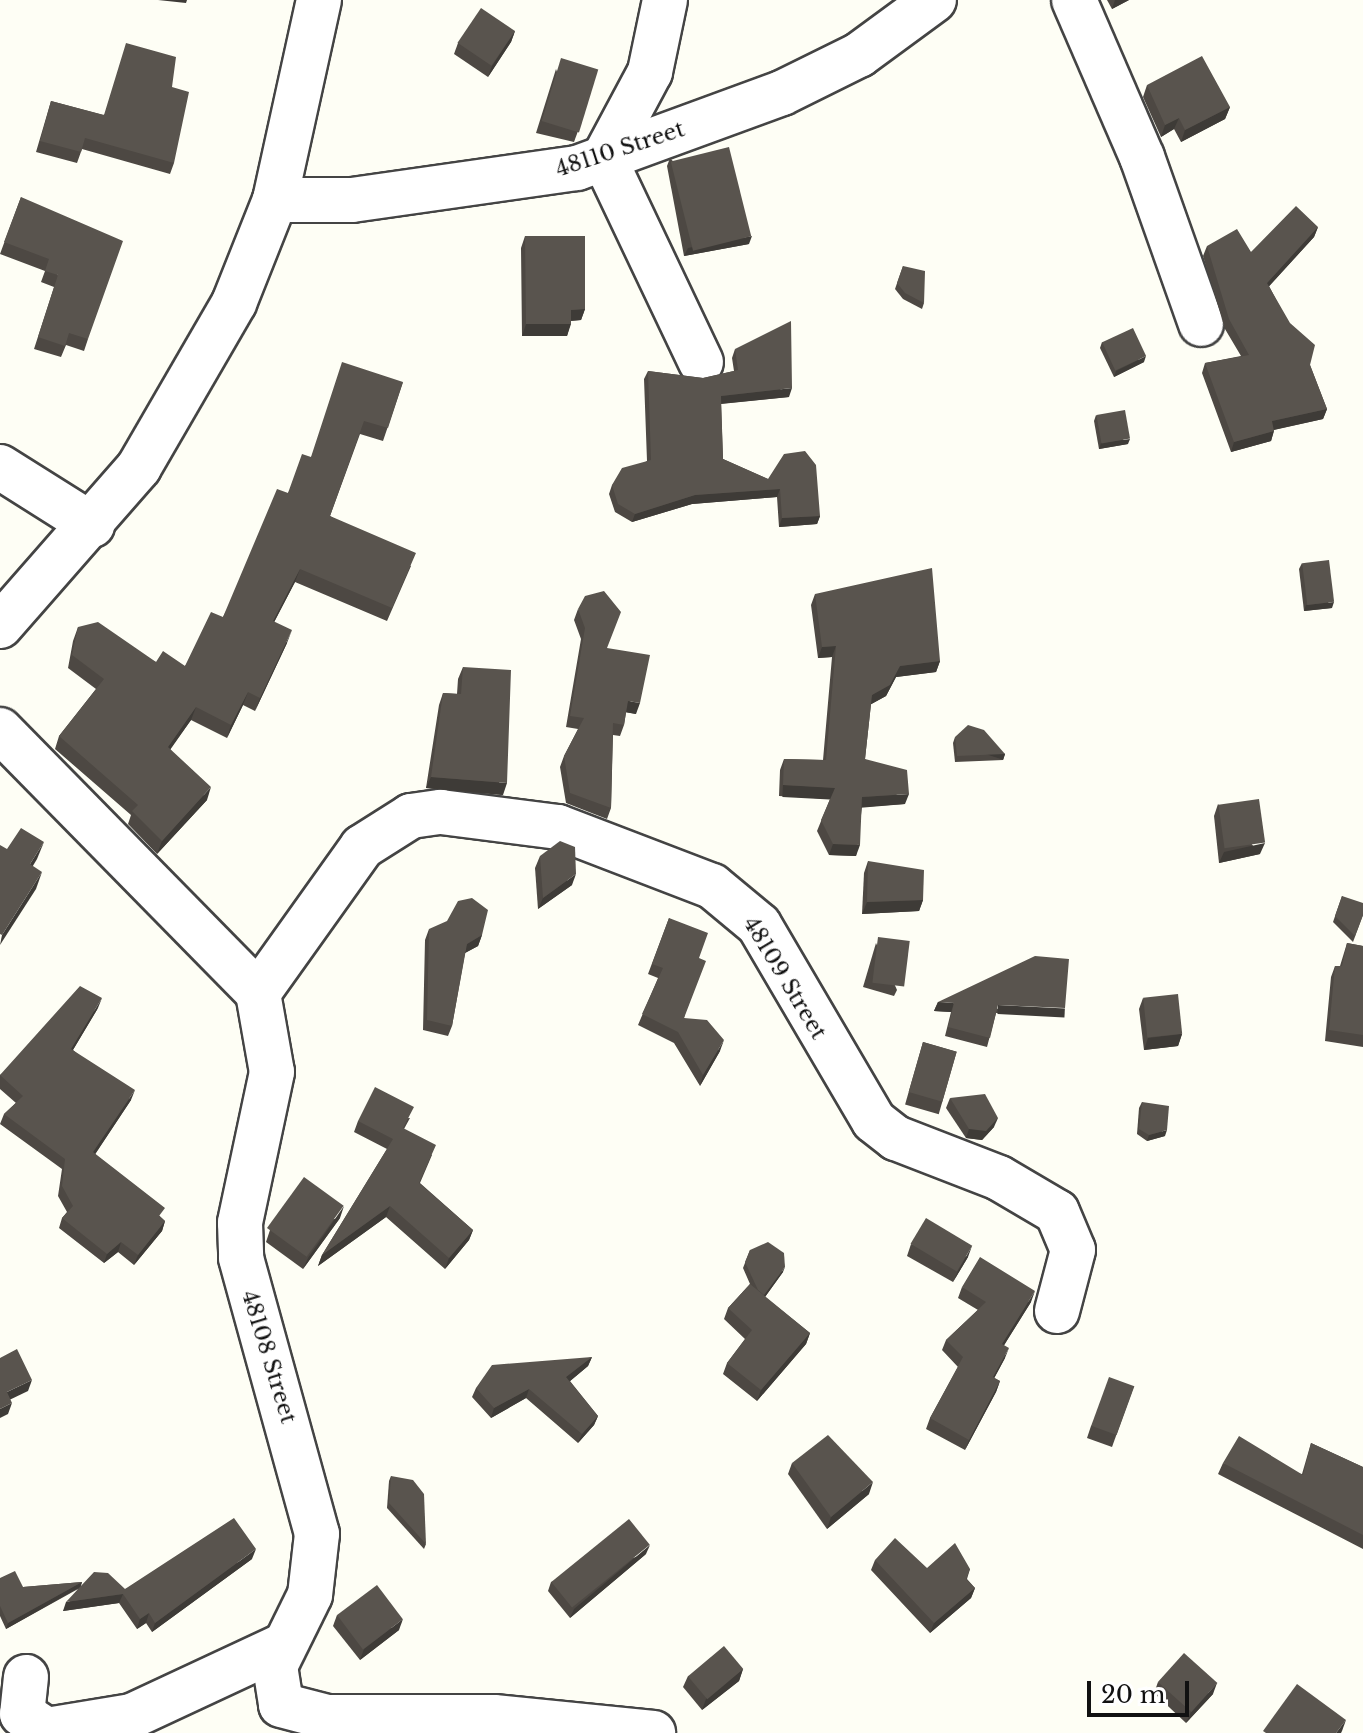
<!DOCTYPE html>
<html>
<head>
<meta charset="utf-8">
<style>
  body { margin:0 }
  #map { position:relative; width:1363px; height:1733px; overflow:hidden; background:#fefef5; font-family:"Libre Baskerville",serif }
  div>[style] { position:absolute }
  .roads { filter:drop-shadow(2px 0 #444) drop-shadow(-2px 0 #444) drop-shadow(0 2px #444) drop-shadow(0 -2px #444) }
  .minor>* { height:44px; margin:-22px; padding:0 22px; transform-origin:22px; border-radius:22px; background:#fff }
  .wall>* { inset:0; background:#4d4843; transform-origin:0 0 }
  .shaded-wall>* { inset:0; background:#3e3b37; transform-origin:0 0 }
  .building>* { inset:0; background:#59544e; transform-origin:0 0 }
  span { translate:-50% -50%; white-space:nowrap; text-align:center; line-height:1.15; -webkit-text-stroke:8px #fff; paint-order:stroke }
  .street-label { font-size:22px; color:#111 }
  .scale { position:absolute; left:1087px; top:1681px; width:102px; height:36px; box-sizing:border-box; border:4px solid #111; border-top:0; padding-left:10px; font-size:24px; line-height:28px; white-space:nowrap; color:#111; -webkit-text-stroke:6px #fff; paint-order:stroke }
</style>
</head>
<body>
<div id="map">
  <div class="roads">
    <div class="minor">
      <i style="left:665px;top:0;width:74px;rotate:101.8deg"></i>
      <i style="left:650px;top:72px;width:98px;rotate:118.1deg"></i>
      <i style="left:604px;top:158px;width:226px;rotate:64.6deg"></i>
      <i style="left:1074px;top:0;width:171px;rotate:66.6deg"></i>
      <i style="left:1142px;top:157px;width:177px;rotate:70.5deg"></i>
      <i style="left:275px;top:200px;width:77px"></i>
      <i style="left:352px;top:200px;width:227px;rotate:-8.1deg"></i>
      <i style="left:577px;top:168px;width:218px;rotate:-20.1deg"></i>
      <i style="left:782px;top:93px;width:86px;rotate:-26.3deg"></i>
      <i style="left:859px;top:55px;width:93px;rotate:-36.3deg"></i>
      <i style="left:0;top:467px;width:109px;rotate:32.2deg"></i>
      <i style="left:0;top:626px;width:211px;rotate:-48.8deg"></i>
      <i style="left:139px;top:467px;width:190px;rotate:-59.9deg"></i>
      <i style="left:234px;top:303px;width:111px;rotate:-68.3deg"></i>
      <i style="left:275px;top:200px;width:205px;rotate:-77.6deg"></i>
      <i style="left:0;top:730px;width:368px;rotate:45.5deg"></i>
      <i style="left:258px;top:993px;width:80px;rotate:80deg"></i>
      <i style="left:272px;top:1072px;width:154px;rotate:102deg"></i>
      <i style="left:240px;top:1223px;width:35px;rotate:88deg"></i>
      <i style="left:241px;top:1258px;width:286px;rotate:74.6deg"></i>
      <i style="left:317px;top:1534px;width:61px;rotate:96.5deg"></i>
      <i style="left:310px;top:1595px;width:79px;rotate:116.2deg"></i>
      <i style="left:275px;top:1666px;width:39px;rotate:81deg"></i>
      <i style="left:281px;top:1705px;width:48px;rotate:14.6deg"></i>
      <i style="left:327px;top:1717px;width:167px"></i>
      <i style="left:494px;top:1717px;width:160px;rotate:5.7deg"></i>
      <i style="left:258px;top:993px;width:179px;rotate:-54.5deg"></i>
      <i style="left:362px;top:847px;width:58px;rotate:-32.3deg"></i>
      <i style="left:411px;top:816px;width:30px;rotate:-8deg"></i>
      <i style="left:441px;top:812px;width:118px;rotate:7.3deg"></i>
      <i style="left:558px;top:827px;width:165px;rotate:21deg"></i>
      <i style="left:712px;top:886px;width:61px;rotate:39.7deg"></i>
      <i style="left:759px;top:925px;width:227px;rotate:59.6deg"></i>
      <i style="left:874px;top:1121px;width:28px;rotate:38deg"></i>
      <i style="left:896px;top:1138px;width:110px;rotate:21.2deg"></i>
      <i style="left:999px;top:1178px;width:67px;rotate:30.4deg"></i>
      <i style="left:1057px;top:1212px;width:41px;rotate:67.2deg"></i>
      <i style="left:1073px;top:1250px;width:63px;rotate:104.7deg"></i>
      <i style="left:26px;top:1677px;width:37px;rotate:96deg"></i>
      <i style="left:22px;top:1714px;width:30px;rotate:33deg"></i>
      <i style="left:47px;top:1730px;width:86px;rotate:-9.4deg"></i>
      <i style="left:132px;top:1716px;width:168px;rotate:-25deg"></i>
    </div>
  </div>
  <div class="wall">
    <i style="clip-path:polygon(1107px 0,1129px 0,1112px 9px)"></i>
    <i style="clip-path:polygon(515px 31px,511px 42px,488px 77px,454px 54px,458px 43px)"></i>
    <i style="clip-path:polygon(556px 69px,578px 131px,574px 142px,536px 133px)"></i>
    <i style="clip-path:polygon(1147px 85px,1230px 107px,1225px 119px,1181px 142px,1174px 129px,1161px 137px,1143px 97px)"></i>
    <i style="clip-path:polygon(172px 87px,174px 163px,170px 174px,82px 149px,77px 163px,36px 152px,51px 101px,103px 115px)"></i>
    <i style="clip-path:polygon(670px 158px,749px 244px,684px 256px,667px 166px)"></i>
    <i style="clip-path:polygon(21px 197px,88px 339px,84px 351px,66px 345px,61px 357px,34px 349px,54px 287px,41px 282px,45px 271px,0 254px)"></i>
    <i style="clip-path:polygon(1318px 227px,1314px 237px,1269px 286px,1310px 365px,1327px 409px,1323px 419px,1274px 430px,1271px 441px,1231px 452px,1202px 373px,1205px 363px,1241px 356px,1225px 329px,1203px 256px,1207px 246px,1251px 252px)"></i>
    <i style="clip-path:polygon(525px 236px,585px 309px,581px 320px,571px 321px,567px 336px,522px 336px,521px 248px)"></i>
    <i style="clip-path:polygon(903px 266px,924px 303px,922px 309px,903px 299px,895px 289px)"></i>
    <i style="clip-path:polygon(1102px 342px,1144px 362px,1114px 377px,1100px 348px)"></i>
    <i style="clip-path:polygon(735px 349px,789px 397px,721px 404px,723px 459px,768px 479px,820px 516px,817px 524px,779px 527px,777px 497px,692px 504px,632px 522px,615px 512px,609px 494px,612px 485px,647px 461px,644px 379px,648px 371px,703px 378px,734px 371px,732px 358px)"></i>
    <i style="clip-path:polygon(403px 382px,383px 441px,360px 434px,330px 516px,411px 566px,387px 621px,295px 582px,274px 622px,287px 643px,255px 711px,243px 705px,227px 738px,191px 720px,170px 749px,207px 800px,157px 854px,128px 824px,131px 815px,55px 749px,59px 736px,96px 689px,68px 668px,73px 641px,78px 627px,156px 662px,185px 666px,223px 617px,288px 493px,311px 457px)"></i>
    <i style="clip-path:polygon(1096px 415px,1128px 444px,1099px 449px,1094px 421px)"></i>
    <i style="clip-path:polygon(1302px 563px,1332px 608px,1304px 611px,1299px 569px)"></i>
    <i style="clip-path:polygon(815px 594px,940px 661px,936px 672px,896px 677px,886px 696px,871px 704px,865px 759px,905px 804px,862px 807px,856px 856px,829px 855px,817px 831px,830px 799px,779px 796px,780px 770px,784px 759px,823px 760px,832px 657px,818px 658px,811px 605px)"></i>
    <i style="clip-path:polygon(578px 609px,607px 649px,636px 714px,626px 712px,624px 725px,620px 736px,613px 735px,611px 808px,607px 819px,566px 803px,560px 767px,564px 756px,578px 729px,566px 727px,581px 639px,574px 620px)"></i>
    <i style="clip-path:polygon(463px 667px,503px 795px,426px 788px,439px 705px,443px 693px,457px 694px,458px 679px)"></i>
    <i style="clip-path:polygon(955px 737px,1005px 754px,1003px 760px,955px 762px,953px 743px)"></i>
    <i style="clip-path:polygon(1218px 804px,1260px 854px,1219px 863px,1214px 816px)"></i>
    <i style="clip-path:polygon(540px 856px,572px 885px,538px 909px,535px 868px)"></i>
    <i style="clip-path:polygon(868px 861px,923px 900px,919px 911px,862px 914px,864px 873px)"></i>
    <i style="clip-path:polygon(1342px 896px,1363px 915px,1353px 942px,1333px 922px)"></i>
    <i style="clip-path:polygon(669px 918px,699px 958px,684px 1018px,720px 1051px,700px 1086px,674px 1043px,638px 1025px,658px 978px,648px 974px)"></i>
    <i style="clip-path:polygon(429px 929px,482px 935px,478px 946px,465px 953px,452px 1026px,448px 1036px,423px 1030px,425px 940px)"></i>
    <i style="clip-path:polygon(876px 943px,897px 990px,894px 996px,863px 987px)"></i>
    <i style="clip-path:polygon(1347px 943px,1363px 946px,1363px 1047px,1325px 1041px,1331px 977px,1335px 966px,1340px 966px)"></i>
    <i style="clip-path:polygon(1143px 998px,1182px 1034px,1178px 1046px,1144px 1050px,1139px 1009px)"></i>
    <i style="clip-path:polygon(938px 1002px,1062px 1016px,996px 1013px,987px 1047px,945px 1036px,951px 1012px,934px 1011px)"></i>
    <i style="clip-path:polygon(98px 1008px,73px 1050px,131px 1100px,95px 1154px,165px 1221px,162px 1231px,134px 1265px,118px 1252px,104px 1263px,59px 1228px,62px 1218px,67px 1212px,58px 1196px,62px 1169px,0 1124px,4px 1114px,16px 1103px,0 1089px,0 1075px)"></i>
    <i style="left:923px;top:1042px;width:35px;height:65px;rotate:16deg"></i>
    <i style="clip-path:polygon(950px 1098px,994px 1127px,982px 1140px,966px 1138px,946px 1108px)"></i>
    <i style="clip-path:polygon(1142px 1102px,1165px 1136px,1147px 1141px,1137px 1134px,1139px 1108px)"></i>
    <i style="clip-path:polygon(410px 1118px,404px 1129px,432px 1155px,420px 1183px,473px 1230px,469px 1240px,445px 1269px,386px 1217px,318px 1266px,322px 1255px,387px 1149px,354px 1132px,358px 1121px)"></i>
    <i style="clip-path:polygon(340px 1218px,303px 1269px,266px 1242px,270px 1230px)"></i>
    <i style="clip-path:polygon(911px 1244px,968px 1257px,953px 1282px,907px 1256px)"></i>
    <i style="clip-path:polygon(750px 1250px,783px 1272px,765px 1297px,810px 1333px,806px 1344px,757px 1401px,723px 1374px,727px 1363px,745px 1339px,724px 1319px,728px 1308px,750px 1284px,743px 1268px)"></i>
    <i style="clip-path:polygon(962px 1287px,1031px 1302px,1004px 1345px,1005px 1358px,994px 1378px,1000px 1381px,996px 1392px,965px 1450px,926px 1429px,930px 1418px,958px 1367px,942px 1350px,946px 1340px,978px 1310px,958px 1298px)"></i>
    <i style="clip-path:polygon(592px 1357px,588px 1366px,570px 1381px,598px 1416px,594px 1425px,578px 1443px,526px 1398px,491px 1418px,472px 1397px,476px 1388px)"></i>
    <i style="clip-path:polygon(1134px 1386px,1112px 1447px,1087px 1438px,1091px 1426px)"></i>
    <i style="clip-path:polygon(1311px 1443px,1363px 1467px,1363px 1549px,1218px 1474px,1223px 1463px,1302px 1474px)"></i>
    <i style="clip-path:polygon(792px 1463px,869px 1494px,827px 1529px,788px 1474px)"></i>
    <i style="clip-path:polygon(391px 1476px,426px 1544px,424px 1549px,387px 1508px,389px 1481px)"></i>
    <i style="clip-path:polygon(646px 1554px,570px 1618px,548px 1591px,551px 1582px)"></i>
    <i style="clip-path:polygon(252px 1559px,152px 1632px,146px 1623px,137px 1629px,119px 1603px,63px 1611px,78px 1589px,6px 1629px,0 1616px,0 1578px,23px 1587px,82px 1582px,81px 1586px,125px 1589px)"></i>
    <i style="clip-path:polygon(875px 1560px,927px 1568px,970px 1569px,967px 1579px,975px 1588px,971px 1598px,930px 1633px,871px 1570px)"></i>
    <i style="clip-path:polygon(337px 1615px,399px 1630px,360px 1660px,333px 1626px)"></i>
    <i style="clip-path:polygon(743px 1669px,739px 1681px,702px 1710px,683px 1687px,688px 1676px)"></i>
    <i style="clip-path:polygon(1158px 1682px,1213px 1694px,1186px 1723px,1154px 1693px)"></i>
  </div>
  <div class="shaded-wall">
    <i style="clip-path:polygon(158px 0,187px 0,186px 3px)"></i>
    <i style="clip-path:polygon(1115px 0,1129px 0,1112px 9px)"></i>
    <i style="clip-path:polygon(515px 31px,511px 42px,488px 77px,492px 66px)"></i>
    <i style="clip-path:polygon(1230px 107px,1225px 119px,1181px 142px,1185px 130px)"></i>
    <i style="clip-path:polygon(1179px 118px,1174px 129px,1161px 137px,1165px 125px)"></i>
    <i style="clip-path:polygon(1318px 227px,1314px 237px,1263px 293px,1267px 283px)"></i>
    <i style="clip-path:polygon(752px 236px,749px 244px,684px 256px,688px 248px)"></i>
    <i style="clip-path:polygon(585px 309px,581px 320px,567px 321px,571px 310px)"></i>
    <i style="clip-path:polygon(526px 324px,571px 324px,567px 336px,522px 336px)"></i>
    <i style="clip-path:polygon(1146px 356px,1144px 362px,1114px 377px,1116px 371px)"></i>
    <i style="clip-path:polygon(792px 388px,789px 397px,718px 404px,721px 396px)"></i>
    <i style="clip-path:polygon(1327px 409px,1323px 419px,1268px 431px,1272px 421px)"></i>
    <i style="clip-path:polygon(1274px 431px,1271px 441px,1231px 452px,1234px 442px)"></i>
    <i style="clip-path:polygon(1130px 439px,1128px 444px,1099px 449px,1101px 443px)"></i>
    <i style="clip-path:polygon(780px 489px,777px 497px,692px 504px,632px 522px,635px 514px,695px 495px)"></i>
    <i style="clip-path:polygon(820px 516px,817px 524px,779px 527px,782px 518px)"></i>
    <i style="clip-path:polygon(300px 569px,295px 582px,268px 634px,273px 621px)"></i>
    <i style="clip-path:polygon(1334px 602px,1332px 608px,1304px 611px,1306px 605px)"></i>
    <i style="clip-path:polygon(292px 630px,287px 643px,255px 711px,260px 698px)"></i>
    <i style="clip-path:polygon(836px 646px,832px 657px,818px 658px,822px 647px)"></i>
    <i style="clip-path:polygon(940px 661px,936px 672px,896px 677px,886px 696px,868px 706px,872px 695px,900px 666px)"></i>
    <i style="clip-path:polygon(248px 692px,243px 705px,227px 738px,231px 725px)"></i>
    <i style="clip-path:polygon(628px 701px,640px 703px,636px 714px,624px 712px)"></i>
    <i style="clip-path:polygon(196px 707px,191px 720px,163px 760px,168px 747px)"></i>
    <i style="left:1005px;top:754px;width:6px;height:48px;rotate:108deg"></i>
    <i style="clip-path:polygon(431px 777px,507px 783px,503px 795px,426px 788px)"></i>
    <i style="left:783px;top:785px;width:52px;height:12px;rotate:3deg"></i>
    <i style="clip-path:polygon(211px 787px,207px 800px,157px 854px,162px 841px)"></i>
    <i style="clip-path:polygon(909px 794px,905px 804px,858px 808px,862px 797px)"></i>
    <i style="clip-path:polygon(44px 842px,37px 859px,24px 881px,30px 864px)"></i>
    <i style="clip-path:polygon(1265px 843px,1260px 854px,1219px 863px,1224px 852px)"></i>
    <i style="clip-path:polygon(833px 844px,860px 845px,856px 856px,829px 855px)"></i>
    <i style="clip-path:polygon(42px 872px,36px 889px,0 945px,2px 935px)"></i>
    <i style="clip-path:polygon(576px 874px,572px 885px,538px 909px,543px 898px)"></i>
    <i style="clip-path:polygon(923px 900px,919px 911px,862px 914px,867px 902px)"></i>
    <i style="clip-path:polygon(482px 935px,478px 946px,463px 954px,467px 944px)"></i>
    <i style="clip-path:polygon(102px 998px,98px 1008px,68px 1058px,71px 1049px)"></i>
    <i style="clip-path:polygon(938px 1002px,954px 1003px,951px 1012px,934px 1011px)"></i>
    <i style="left:998px;top:1005px;width:67px;height:9px;rotate:3deg"></i>
    <i style="clip-path:polygon(1182px 1034px,1178px 1046px,1144px 1050px,1148px 1038px)"></i>
    <i style="clip-path:polygon(724px 1040px,720px 1051px,700px 1086px,703px 1075px)"></i>
    <i style="clip-path:polygon(135px 1090px,131px 1100px,90px 1162px,93px 1152px)"></i>
    <i style="clip-path:polygon(998px 1118px,994px 1127px,982px 1140px,966px 1138px,969px 1129px)"></i>
    <i style="clip-path:polygon(1167px 1130px,1165px 1136px,1147px 1141px,1149px 1135px)"></i>
    <i style="clip-path:polygon(344px 1206px,340px 1218px,303px 1269px,308px 1258px)"></i>
    <i style="clip-path:polygon(390px 1206px,386px 1217px,318px 1266px,322px 1255px)"></i>
    <i style="clip-path:polygon(165px 1221px,162px 1231px,134px 1265px,138px 1255px)"></i>
    <i style="clip-path:polygon(473px 1230px,469px 1240px,445px 1269px,449px 1258px)"></i>
    <i style="clip-path:polygon(121px 1242px,118px 1252px,104px 1263px,107px 1254px)"></i>
    <i style="clip-path:polygon(972px 1246px,968px 1257px,953px 1282px,958px 1271px)"></i>
    <i style="clip-path:polygon(785px 1267px,783px 1272px,759px 1305px,761px 1299px)"></i>
    <i style="clip-path:polygon(1035px 1291px,1031px 1302px,998px 1355px,1002px 1344px)"></i>
    <i style="clip-path:polygon(810px 1333px,806px 1344px,757px 1401px,761px 1390px)"></i>
    <i style="clip-path:polygon(1009px 1348px,1005px 1358px,989px 1388px,993px 1377px)"></i>
    <i style="clip-path:polygon(592px 1357px,588px 1366px,563px 1387px,566px 1377px)"></i>
    <i style="clip-path:polygon(32px 1380px,28px 1391px,3px 1403px,7px 1392px)"></i>
    <i style="clip-path:polygon(1000px 1381px,996px 1392px,965px 1450px,969px 1440px)"></i>
    <i style="clip-path:polygon(529px 1389px,526px 1398px,491px 1418px,494px 1408px)"></i>
    <i style="clip-path:polygon(12px 1403px,8px 1414px,0 1418px,0 1409px)"></i>
    <i style="clip-path:polygon(598px 1416px,594px 1425px,578px 1443px,582px 1434px)"></i>
    <i style="clip-path:polygon(873px 1482px,869px 1494px,827px 1529px,831px 1517px)"></i>
    <i style="clip-path:polygon(650px 1545px,646px 1554px,570px 1618px,574px 1609px)"></i>
    <i style="clip-path:polygon(256px 1549px,252px 1559px,152px 1632px,155px 1623px)"></i>
    <i style="clip-path:polygon(82px 1582px,80px 1587px,6px 1629px,8px 1623px)"></i>
    <i style="clip-path:polygon(975px 1588px,971px 1598px,930px 1633px,934px 1623px)"></i>
    <i style="clip-path:polygon(123px 1594px,119px 1603px,63px 1611px,66px 1602px)"></i>
    <i style="clip-path:polygon(149px 1613px,146px 1623px,137px 1629px,140px 1619px)"></i>
    <i style="clip-path:polygon(403px 1619px,399px 1630px,360px 1660px,364px 1649px)"></i>
    <i style="clip-path:polygon(743px 1669px,739px 1681px,702px 1710px,706px 1699px)"></i>
    <i style="clip-path:polygon(1217px 1683px,1213px 1694px,1186px 1723px,1191px 1712px)"></i>
    <i style="clip-path:polygon(1346px 1720px,1342px 1731px,1341px 1733px,1336px 1733px)"></i>
  </div>
  <div class="building">
    <i style="left:481px;top:8px;width:41px;height:42px;rotate:34deg"></i>
    <i style="clip-path:polygon(126px 43px,176px 57px,172px 87px,189px 92px,174px 163px,85px 138px,81px 152px,40px 141px,51px 101px,104px 115px)"></i>
    <i style="clip-path:polygon(1202px 56px,1230px 107px,1185px 130px,1179px 118px,1165px 125px,1147px 85px)"></i>
    <i style="left:561px;top:58px;width:39px;height:66px;rotate:17deg"></i>
    <i style="left:729px;top:147px;width:92px;height:60px;rotate:76deg"></i>
    <i style="clip-path:polygon(21px 197px,123px 241px,88px 339px,69px 333px,65px 346px,38px 337px,58px 275px,45px 271px,49px 259px,4px 242px)"></i>
    <i style="clip-path:polygon(1296px 206px,1318px 227px,1267px 283px,1290px 323px,1315px 345px,1310px 365px,1327px 409px,1272px 421px,1274px 431px,1234px 442px,1205px 363px,1249px 355px,1229px 319px,1207px 246px,1237px 229px,1251px 252px)"></i>
    <i style="clip-path:polygon(525px 236px,585px 236px,585px 309px,571px 310px,571px 324px,526px 324px)"></i>
    <i style="clip-path:polygon(903px 266px,925px 271px,924px 303px,905px 293px,897px 283px)"></i>
    <i style="clip-path:polygon(791px 321px,792px 388px,721px 396px,723px 459px,768px 479px,784px 454px,805px 451px,816px 465px,820px 516px,782px 518px,780px 489px,695px 495px,635px 514px,618px 504px,612px 485px,622px 468px,651px 460px,648px 371px,703px 378px,738px 370px,735px 349px)"></i>
    <i style="left:1133px;top:328px;width:31px;height:34px;rotate:65deg"></i>
    <i style="clip-path:polygon(342px 362px,403px 382px,388px 428px,364px 421px,330px 516px,416px 553px,392px 608px,300px 569px,273px 621px,292px 630px,260px 698px,248px 692px,231px 725px,196px 707px,168px 747px,211px 787px,162px 841px,132px 811px,138px 805px,59px 736px,104px 679px,72px 655px,78px 627px,98px 622px,156px 662px,163px 651px,185px 666px,211px 612px,223px 617px,277px 489px,288px 493px,302px 454px,311px 457px)"></i>
    <i style="left:1125px;top:410px;width:29px;height:29px;rotate:80deg"></i>
    <i style="left:1329px;top:560px;width:42px;height:27px;rotate:83deg"></i>
    <i style="clip-path:polygon(932px 568px,940px 661px,900px 666px,890px 685px,872px 695px,865px 759px,907px 770px,909px 794px,862px 797px,860px 845px,833px 844px,821px 820px,835px 788px,783px 785px,784px 759px,826px 760px,836px 646px,822px 647px,815px 594px)"></i>
    <i style="clip-path:polygon(604px 591px,621px 612px,607px 648px,650px 655px,640px 703px,628px 701px,624px 725px,613px 723px,611px 808px,570px 793px,564px 756px,584px 718px,570px 716px,585px 628px,578px 609px,585px 596px)"></i>
    <i style="clip-path:polygon(463px 667px,511px 670px,507px 783px,431px 777px,443px 693px,461px 694px)"></i>
    <i style="clip-path:polygon(968px 725px,984px 730px,1005px 754px,957px 756px,955px 737px)"></i>
    <i style="left:1259px;top:799px;width:44px;height:41px;rotate:82deg"></i>
    <i style="clip-path:polygon(21px 828px,44px 842px,30px 864px,42px 872px,2px 935px,0 934px,0 845px,7px 849px)"></i>
    <i style="clip-path:polygon(560px 841px,575px 847px,576px 874px,543px 898px,540px 856px)"></i>
    <i style="clip-path:polygon(868px 861px,924px 870px,923px 900px,867px 902px)"></i>
    <i style="clip-path:polygon(1342px 896px,1363px 903px,1363px 915px,1355px 936px,1335px 916px)"></i>
    <i style="clip-path:polygon(472px 898px,488px 910px,482px 935px,467px 944px,452px 1026px,427px 1020px,429px 929px,447px 921px,458px 901px)"></i>
    <i style="clip-path:polygon(669px 918px,708px 933px,699px 958px,706px 961px,684px 1018px,707px 1020px,724px 1040px,703px 1075px,678px 1032px,642px 1014px,663px 968px,652px 964px)"></i>
    <i style="left:878px;top:937px;width:32px;height:46px;rotate:7deg"></i>
    <i style="clip-path:polygon(1347px 943px,1363px 946px,1363px 1035px,1329px 1030px,1335px 966px,1342px 966px)"></i>
    <i style="clip-path:polygon(1035px 956px,1069px 959px,1065px 1008px,998px 1005px,990px 1038px,948px 1027px,954px 1003px,938px 1002px)"></i>
    <i style="clip-path:polygon(80px 986px,102px 998px,71px 1049px,135px 1090px,93px 1152px,165px 1208px,159px 1216px,165px 1221px,138px 1255px,121px 1242px,107px 1254px,62px 1218px,73px 1206px,62px 1186px,65px 1159px,4px 1114px,23px 1096px,0 1075px)"></i>
    <i style="left:1178px;top:994px;width:40px;height:35px;rotate:84deg"></i>
    <i style="left:923px;top:1042px;width:35px;height:52px;rotate:16deg"></i>
    <i style="clip-path:polygon(375px 1087px,414px 1107px,403px 1128px,436px 1145px,419px 1183px,473px 1230px,449px 1258px,390px 1206px,322px 1255px,393px 1139px,358px 1121px)"></i>
    <i style="clip-path:polygon(985px 1094px,998px 1118px,986px 1131px,969px 1129px,950px 1098px)"></i>
    <i style="clip-path:polygon(1142px 1102px,1169px 1106px,1167px 1130px,1149px 1135px,1139px 1129px)"></i>
    <i style="left:304px;top:1177px;width:49px;height:63px;rotate:36deg"></i>
    <i style="left:926px;top:1218px;width:54px;height:30px;rotate:31deg"></i>
    <i style="clip-path:polygon(768px 1242px,784px 1253px,785px 1267px,764px 1295px,758px 1290px,745px 1262px,750px 1250px)"></i>
    <i style="clip-path:polygon(980px 1257px,1035px 1291px,1002px 1344px,1009px 1348px,993px 1377px,1000px 1381px,969px 1440px,930px 1418px,963px 1357px,946px 1340px,986px 1302px,962px 1287px)"></i>
    <i style="clip-path:polygon(750px 1284px,810px 1333px,761px 1390px,727px 1363px,752px 1330px,728px 1308px)"></i>
    <i style="clip-path:polygon(17px 1349px,32px 1380px,7px 1392px,12px 1403px,0 1409px,0 1358px)"></i>
    <i style="clip-path:polygon(592px 1357px,566px 1377px,598px 1416px,582px 1434px,529px 1389px,494px 1408px,476px 1388px,492px 1365px)"></i>
    <i style="left:1109px;top:1377px;width:27px;height:52px;rotate:20deg"></i>
    <i style="clip-path:polygon(828px 1435px,873px 1482px,831px 1517px,792px 1463px)"></i>
    <i style="clip-path:polygon(1239px 1436px,1303px 1475px,1311px 1443px,1363px 1467px,1363px 1535px,1223px 1463px)"></i>
    <i style="clip-path:polygon(391px 1476px,413px 1480px,424px 1494px,426px 1544px,389px 1503px)"></i>
    <i style="clip-path:polygon(234px 1518px,256px 1549px,155px 1623px,149px 1613px,140px 1619px,123px 1594px,66px 1602px,94px 1572px,108px 1573px,125px 1589px)"></i>
    <i style="left:629px;top:1519px;width:33px;height:100px;rotate:51deg"></i>
    <i style="clip-path:polygon(895px 1538px,927px 1568px,955px 1543px,970px 1569px,966px 1579px,975px 1588px,934px 1623px,875px 1560px)"></i>
    <i style="clip-path:polygon(15px 1571px,23px 1587px,82px 1582px,8px 1623px,0 1606px,0 1578px)"></i>
    <i style="left:377px;top:1585px;width:43px;height:50px;rotate:53deg"></i>
    <i style="left:724px;top:1646px;width:30px;height:47px;rotate:50deg"></i>
    <i style="left:1184px;top:1653px;width:45px;height:39px;rotate:42deg"></i>
    <i style="clip-path:polygon(1297px 1684px,1346px 1720px,1336px 1733px,1266px 1733px,1263px 1731px)"></i>
  </div>
  <div class="street-label">
    <span style="left:620px;top:149px;rotate:-18deg">48110 Street</span>
    <span style="left:785px;top:978px;rotate:59deg">48109 Street</span>
    <span style="left:269px;top:1357px;rotate:73deg">48108 Street</span>
  </div>
  <div class="scale">20 m</div>
</div>
</body>
</html>
